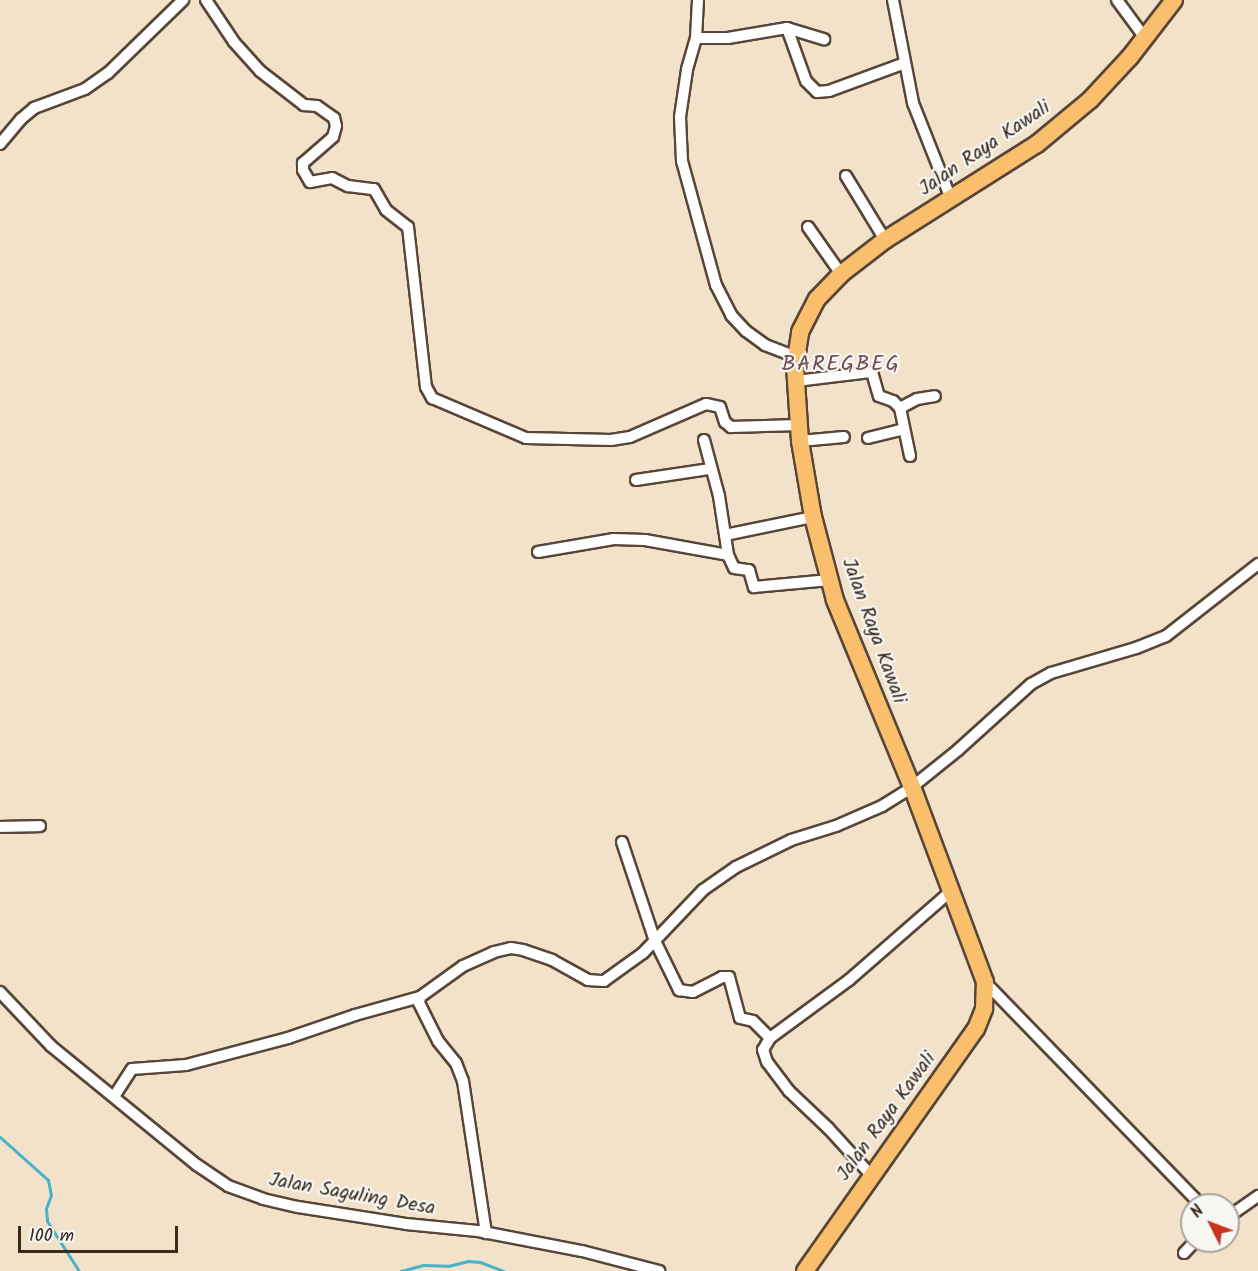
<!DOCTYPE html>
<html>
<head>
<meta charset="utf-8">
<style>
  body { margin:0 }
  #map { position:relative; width:1258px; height:1271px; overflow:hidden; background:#f3e2ca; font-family:Kalam,sans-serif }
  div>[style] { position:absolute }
  .stream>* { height:3px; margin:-1.5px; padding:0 1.5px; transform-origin:1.5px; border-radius:1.5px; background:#48b2c7 }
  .roads { filter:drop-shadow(2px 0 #574638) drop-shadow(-2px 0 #574638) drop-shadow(0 2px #574638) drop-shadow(0 -2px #574638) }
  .minor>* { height:10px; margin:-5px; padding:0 5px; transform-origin:5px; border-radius:5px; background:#fff }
  .highway>* { height:16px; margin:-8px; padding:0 8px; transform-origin:8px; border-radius:8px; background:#f9bf6c }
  span { translate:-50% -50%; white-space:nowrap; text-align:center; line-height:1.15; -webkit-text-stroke:4.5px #f6f6f2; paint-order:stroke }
  .street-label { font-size:20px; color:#3b2a1e }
  .quarter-label { font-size:22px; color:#734b51; letter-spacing:1.5px }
  .north { position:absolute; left:1180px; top:1193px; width:60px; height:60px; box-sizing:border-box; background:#f6f6f2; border:2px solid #aba49d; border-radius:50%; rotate:312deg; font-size:16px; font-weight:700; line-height:24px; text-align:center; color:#3b2a1e }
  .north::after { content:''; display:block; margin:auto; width:21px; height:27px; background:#c8321e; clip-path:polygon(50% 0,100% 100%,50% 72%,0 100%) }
  .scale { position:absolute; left:18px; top:1226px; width:160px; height:27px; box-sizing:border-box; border:3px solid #3b2a1e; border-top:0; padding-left:8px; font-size:18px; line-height:21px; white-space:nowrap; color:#3b2a1e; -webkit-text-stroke:4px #f6f6f2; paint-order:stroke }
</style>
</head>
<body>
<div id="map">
  <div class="stream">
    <i style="left:0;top:1137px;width:64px;rotate:41.9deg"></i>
    <i style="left:48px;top:1180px;width:15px;rotate:79deg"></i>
    <i style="left:51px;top:1195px;width:15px;rotate:110deg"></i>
    <i style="left:46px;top:1209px;width:12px;rotate:85deg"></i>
    <i style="left:47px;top:1221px;width:59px;rotate:57.4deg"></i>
    <i style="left:401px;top:1271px;width:23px;rotate:-15deg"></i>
    <i style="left:423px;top:1265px;width:25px;rotate:2deg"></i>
    <i style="left:448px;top:1266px;width:21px;rotate:-14deg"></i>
    <i style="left:468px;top:1261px;width:12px;rotate:5deg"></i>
    <i style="left:480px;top:1262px;width:26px;rotate:21deg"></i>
  </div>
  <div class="roads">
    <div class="minor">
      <i style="left:206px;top:0;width:50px;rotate:56.3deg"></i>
      <i style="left:234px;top:42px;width:39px;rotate:48deg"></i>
      <i style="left:260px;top:71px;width:56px;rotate:37.7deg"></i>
      <i style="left:304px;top:105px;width:13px;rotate:4deg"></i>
      <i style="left:317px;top:106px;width:21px;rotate:35deg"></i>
      <i style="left:334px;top:118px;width:8px;rotate:76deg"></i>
      <i style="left:336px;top:126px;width:11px;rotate:105deg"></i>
      <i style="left:333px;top:137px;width:40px;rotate:139deg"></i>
      <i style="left:303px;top:163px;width:7px;rotate:90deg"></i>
      <i style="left:303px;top:170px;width:14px;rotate:60deg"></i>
      <i style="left:310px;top:182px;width:22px;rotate:-10deg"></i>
      <i style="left:332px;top:178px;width:18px;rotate:27deg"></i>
      <i style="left:348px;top:186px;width:26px;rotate:7deg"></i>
      <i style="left:374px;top:189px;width:24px;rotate:60deg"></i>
      <i style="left:386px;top:210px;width:28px;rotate:38deg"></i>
      <i style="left:408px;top:227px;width:161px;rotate:83.6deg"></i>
      <i style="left:426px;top:387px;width:13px;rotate:61deg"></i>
      <i style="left:432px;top:398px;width:102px;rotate:23.1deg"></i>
      <i style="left:526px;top:438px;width:85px;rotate:1.3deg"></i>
      <i style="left:611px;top:440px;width:19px;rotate:-9deg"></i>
      <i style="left:630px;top:437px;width:83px;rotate:-23.5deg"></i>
      <i style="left:706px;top:404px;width:14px;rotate:12deg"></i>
      <i style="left:720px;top:407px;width:16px;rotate:72deg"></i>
      <i style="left:725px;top:422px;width:8px;rotate:40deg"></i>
      <i style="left:731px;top:427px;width:68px;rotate:-1.7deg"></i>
      <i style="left:698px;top:0;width:38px;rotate:93deg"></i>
      <i style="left:696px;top:38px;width:33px;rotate:106deg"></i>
      <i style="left:687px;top:70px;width:48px;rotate:98.5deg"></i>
      <i style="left:680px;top:117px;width:44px;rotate:87.4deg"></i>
      <i style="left:682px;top:161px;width:129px;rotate:74.7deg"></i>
      <i style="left:716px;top:285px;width:34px;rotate:63deg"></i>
      <i style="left:731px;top:315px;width:22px;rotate:47deg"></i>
      <i style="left:746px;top:331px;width:24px;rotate:36deg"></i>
      <i style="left:765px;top:345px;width:34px;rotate:21deg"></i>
      <i style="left:893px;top:0;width:105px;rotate:79deg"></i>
      <i style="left:913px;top:103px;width:103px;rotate:68.4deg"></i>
      <i style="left:1117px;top:0;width:47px;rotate:53.6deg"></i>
      <i style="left:787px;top:28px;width:56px;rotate:70.3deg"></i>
      <i style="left:806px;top:81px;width:16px;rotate:45deg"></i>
      <i style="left:817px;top:92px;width:12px;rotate:-5deg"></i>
      <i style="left:829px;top:91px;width:81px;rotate:-20.2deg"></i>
      <i style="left:696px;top:38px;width:32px"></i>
      <i style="left:728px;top:38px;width:60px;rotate:-9.6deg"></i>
      <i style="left:787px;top:28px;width:39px;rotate:17deg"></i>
      <i style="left:0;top:144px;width:33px;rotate:-50deg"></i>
      <i style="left:21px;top:119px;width:17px;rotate:-40deg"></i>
      <i style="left:34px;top:108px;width:54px;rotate:-20.4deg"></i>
      <i style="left:85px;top:89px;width:28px;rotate:-35deg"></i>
      <i style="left:108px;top:73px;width:105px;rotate:-44.2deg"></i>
      <i style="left:846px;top:176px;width:75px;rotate:58.6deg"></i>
      <i style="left:808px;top:227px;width:57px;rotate:54.9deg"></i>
      <i style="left:796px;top:381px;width:77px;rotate:-6.8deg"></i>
      <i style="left:872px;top:372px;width:25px;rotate:74deg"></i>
      <i style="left:879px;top:396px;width:15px;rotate:20deg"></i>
      <i style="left:893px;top:401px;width:10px;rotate:45deg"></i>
      <i style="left:900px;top:408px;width:49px;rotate:78.2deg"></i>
      <i style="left:900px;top:408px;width:19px;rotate:-28deg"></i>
      <i style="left:917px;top:399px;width:18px;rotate:-9deg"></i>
      <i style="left:868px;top:438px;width:37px;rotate:-14deg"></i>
      <i style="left:704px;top:440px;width:58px;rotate:75deg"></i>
      <i style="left:719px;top:496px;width:60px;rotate:81.3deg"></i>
      <i style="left:728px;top:555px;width:14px;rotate:65deg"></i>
      <i style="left:734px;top:568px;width:15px;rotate:8deg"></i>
      <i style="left:749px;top:570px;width:18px;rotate:74deg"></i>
      <i style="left:754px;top:587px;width:76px;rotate:-5.3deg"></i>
      <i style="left:800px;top:441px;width:44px;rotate:-5.2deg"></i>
      <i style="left:636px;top:480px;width:75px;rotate:-8.5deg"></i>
      <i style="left:725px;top:535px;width:90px;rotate:-11.6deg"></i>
      <i style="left:538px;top:552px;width:77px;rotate:-9.7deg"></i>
      <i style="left:614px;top:539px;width:31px;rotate:2deg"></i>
      <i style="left:645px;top:540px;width:84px;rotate:10.2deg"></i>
      <i style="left:0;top:827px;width:40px;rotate:-1.4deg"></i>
      <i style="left:622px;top:842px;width:104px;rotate:71.6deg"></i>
      <i style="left:655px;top:941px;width:55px;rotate:63.9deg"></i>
      <i style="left:679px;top:990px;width:14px;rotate:8deg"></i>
      <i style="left:693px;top:992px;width:33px;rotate:-27deg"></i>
      <i style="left:722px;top:977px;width:7px"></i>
      <i style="left:729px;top:977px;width:42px;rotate:75deg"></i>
      <i style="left:740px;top:1018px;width:13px;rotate:13deg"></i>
      <i style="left:753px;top:1021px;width:24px;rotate:45deg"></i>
      <i style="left:985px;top:982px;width:310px;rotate:45.9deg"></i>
      <i style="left:0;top:992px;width:74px;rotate:46.6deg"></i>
      <i style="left:51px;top:1046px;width:188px;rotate:39.2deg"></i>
      <i style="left:197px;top:1165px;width:37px;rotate:34deg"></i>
      <i style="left:228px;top:1186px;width:37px;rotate:20deg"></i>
      <i style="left:263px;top:1199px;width:36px;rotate:13deg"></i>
      <i style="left:298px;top:1207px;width:109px;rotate:8.9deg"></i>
      <i style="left:406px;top:1224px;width:72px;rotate:5.6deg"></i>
      <i style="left:478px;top:1231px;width:106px;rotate:10.9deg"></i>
      <i style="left:582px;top:1251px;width:80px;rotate:14.6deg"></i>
      <i style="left:420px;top:997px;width:6px;rotate:99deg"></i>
      <i style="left:419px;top:1003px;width:42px;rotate:63.4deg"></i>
      <i style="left:438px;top:1041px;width:28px;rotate:51deg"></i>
      <i style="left:456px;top:1063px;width:19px;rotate:69deg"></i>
      <i style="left:463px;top:1081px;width:154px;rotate:81.4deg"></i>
      <i style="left:115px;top:1095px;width:31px;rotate:-57deg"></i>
      <i style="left:132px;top:1069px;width:54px;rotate:-4.2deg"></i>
      <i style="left:186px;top:1065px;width:106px;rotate:-14.8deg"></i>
      <i style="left:288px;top:1038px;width:71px;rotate:-18.9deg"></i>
      <i style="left:355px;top:1015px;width:67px;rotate:-15.5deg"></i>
      <i style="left:420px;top:997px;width:53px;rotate:-35.8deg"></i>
      <i style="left:463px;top:966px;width:34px;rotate:-24deg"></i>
      <i style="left:494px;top:952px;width:17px;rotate:-13deg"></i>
      <i style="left:511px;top:948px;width:12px;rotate:9deg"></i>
      <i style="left:523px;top:950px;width:31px;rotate:19deg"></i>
      <i style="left:552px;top:960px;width:41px;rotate:29.1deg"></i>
      <i style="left:588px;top:980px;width:16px;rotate:4deg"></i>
      <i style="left:604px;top:981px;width:48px;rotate:-35.7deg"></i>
      <i style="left:643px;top:953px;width:87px;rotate:-46.4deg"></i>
      <i style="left:703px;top:890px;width:40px;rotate:-34.9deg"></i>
      <i style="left:736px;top:867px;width:61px;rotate:-26.1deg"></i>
      <i style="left:791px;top:840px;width:47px;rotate:-17.3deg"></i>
      <i style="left:836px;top:826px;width:50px;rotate:-23.5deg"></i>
      <i style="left:882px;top:806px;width:36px;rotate:-32deg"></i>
      <i style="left:912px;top:787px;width:59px;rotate:-38.8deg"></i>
      <i style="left:958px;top:750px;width:98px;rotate:-42.1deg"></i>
      <i style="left:1031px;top:684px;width:23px;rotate:-29deg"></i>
      <i style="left:1051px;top:673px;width:89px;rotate:-16.4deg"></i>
      <i style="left:1136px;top:648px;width:32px;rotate:-22deg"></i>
      <i style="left:1166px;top:636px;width:117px;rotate:-38deg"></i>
      <i style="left:870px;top:1174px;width:62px;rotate:-132.4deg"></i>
      <i style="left:828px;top:1128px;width:54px;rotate:-136.5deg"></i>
      <i style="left:789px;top:1091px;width:36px;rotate:-127deg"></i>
      <i style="left:767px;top:1062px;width:13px;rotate:-108deg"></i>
      <i style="left:763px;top:1050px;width:14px;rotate:-60deg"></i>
      <i style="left:770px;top:1038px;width:98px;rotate:-36.3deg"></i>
      <i style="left:849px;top:980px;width:137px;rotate:-41.1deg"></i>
      <i style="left:1228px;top:1217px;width:37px;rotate:-35deg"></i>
      <i style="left:1184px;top:1253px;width:16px;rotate:-47deg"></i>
    </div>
    <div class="highway">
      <i style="left:805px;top:1271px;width:296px;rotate:-54.8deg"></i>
      <i style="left:976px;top:1029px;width:22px;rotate:-68deg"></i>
      <i style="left:984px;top:1009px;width:27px;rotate:-88deg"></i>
      <i style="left:985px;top:982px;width:208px;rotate:-110.5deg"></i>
      <i style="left:912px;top:787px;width:202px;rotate:-112.4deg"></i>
      <i style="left:835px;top:600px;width:86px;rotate:-104.8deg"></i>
      <i style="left:813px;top:517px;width:77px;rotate:-99.7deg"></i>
      <i style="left:800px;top:441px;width:76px;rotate:-93.8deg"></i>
      <i style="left:795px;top:365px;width:33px;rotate:-81deg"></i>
      <i style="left:800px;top:332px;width:37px;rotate:-63deg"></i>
      <i style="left:817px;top:299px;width:35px;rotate:-46deg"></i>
      <i style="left:841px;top:274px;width:56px;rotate:-37.7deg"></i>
      <i style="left:885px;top:240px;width:180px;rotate:-32.3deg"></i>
      <i style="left:1037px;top:144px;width:69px;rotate:-39.7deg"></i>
      <i style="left:1090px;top:100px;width:59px;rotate:-47.1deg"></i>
      <i style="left:1130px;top:57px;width:72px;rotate:-52.3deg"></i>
    </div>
  </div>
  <div class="street-label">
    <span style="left:985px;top:149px;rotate:-34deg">Jalan Raya Kawali</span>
    <span style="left:873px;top:631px;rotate:70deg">Jalan Raya Kawali</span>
    <span style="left:887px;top:1117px;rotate:-54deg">Jalan Raya Kawali</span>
    <span style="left:352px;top:1195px;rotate:10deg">Jalan Saguling Desa</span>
  </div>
  <div class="quarter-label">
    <span style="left:841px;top:365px">BAREGBEG</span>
  </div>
  <div class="north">N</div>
  <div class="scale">100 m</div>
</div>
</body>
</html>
